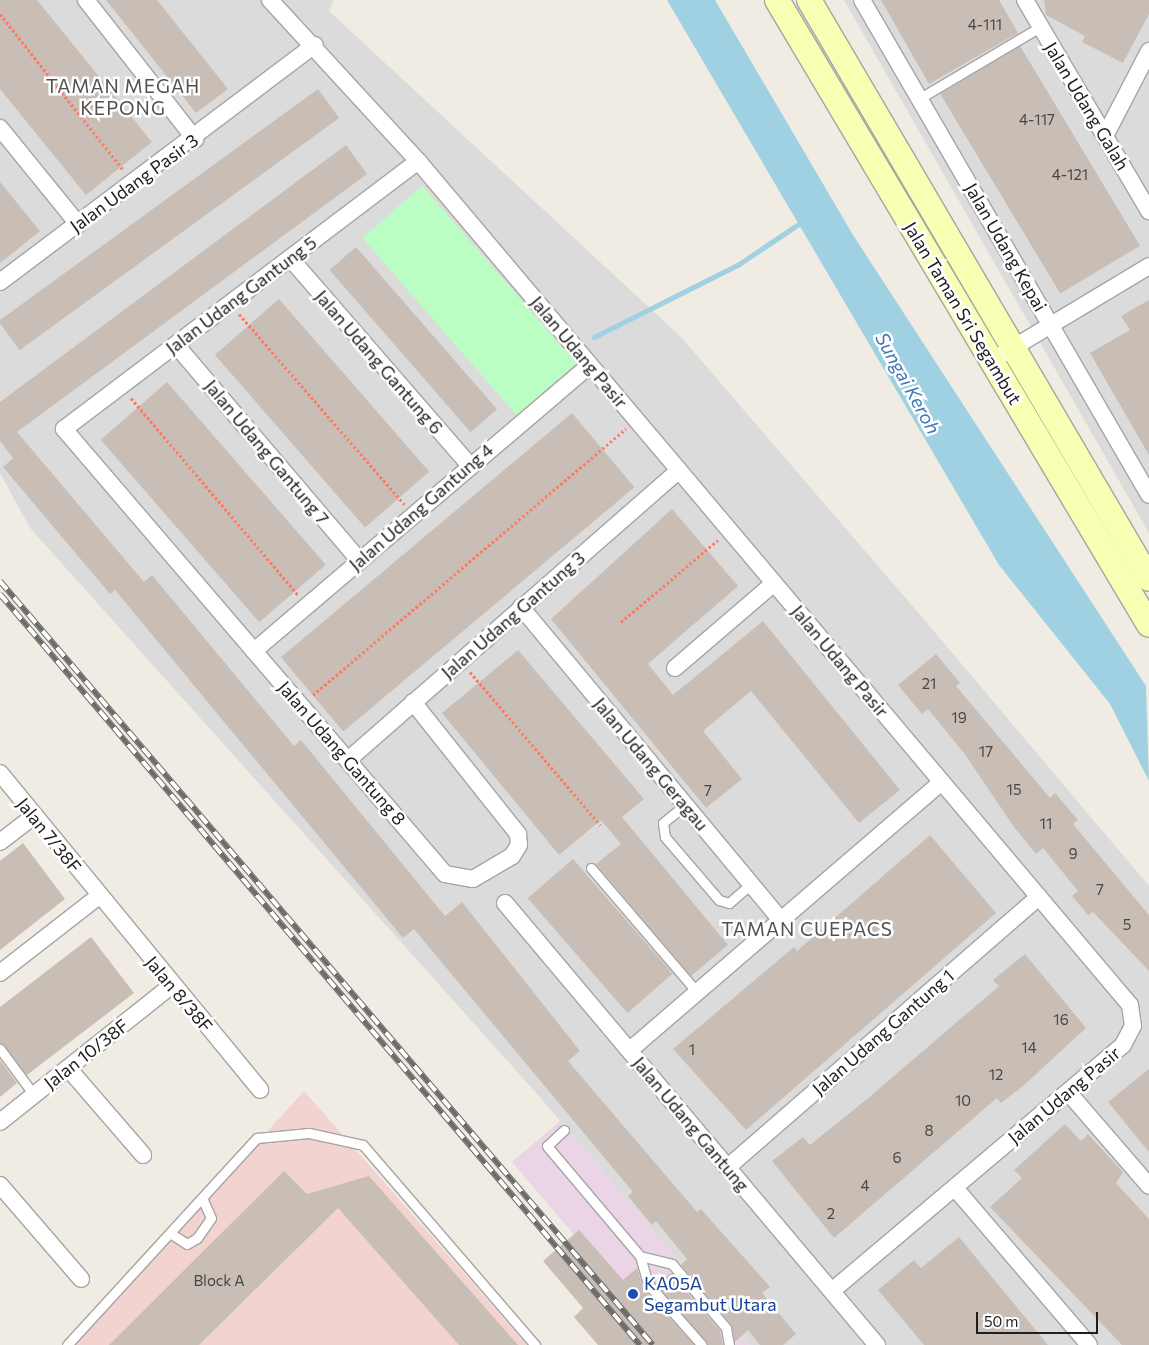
<!DOCTYPE html>
<html>
<head>
<meta charset="utf-8">
<style>
  body { margin:0 }
  #map { position:relative; width:1149px; height:1345px; overflow:hidden; background:#f0ece3; font-family:Commissioner,sans-serif }
  div>[style] { position:absolute }
  .residential>* { inset:0; background:#dcdbdb }
  .commercial>* { inset:0; background:#f2d3d0 }
  .industrial>* { inset:0; background:#ead4e5 }
  .park>* { inset:0; background:#bbfec3; transform-origin:0 0 }
  .water>* { inset:0; background:#9fd1e2 }
  .stream>* { height:5px; margin:-2.5px; padding:0 2.5px; transform-origin:2.5px; border-radius:2.5px; background:#9fd1e2 }
  .building>* { inset:0; background:#c8beb6; transform-origin:0 0 }
  .path>* { height:3px; margin-top:-1.5px; transform-origin:0; background:repeating-linear-gradient(90deg,#ff7965 0 2.5px,transparent 0 5px) }
  .roads { filter:drop-shadow(1px 0 #a5a5a5) drop-shadow(-1px 0 #a5a5a5) drop-shadow(0 1px #a5a5a5) drop-shadow(0 -1px #a5a5a5) }
  .lane>* { height:9px; margin:-4.5px; padding:0 4.5px; transform-origin:4.5px; border-radius:4.5px; background:#fff }
  .street>* { height:16px; margin:-8px; padding:0 8px; transform-origin:8px; border-radius:8px; background:#fff }
  .secondary>* { height:24px; margin:-12px; padding:0 12px; transform-origin:12px; border-radius:12px; background:#f9ffb2 }
  .rail>* { height:5.5px; margin-top:-2.75px; transform-origin:0; background:repeating-linear-gradient(90deg,#fff 0 11px,#6c6c6c 0 22px); box-sizing:border-box; border-block:1px solid #6c6c6c }
  .dots>* { width:14px; height:14px; translate:-50% -50%; box-sizing:border-box; border:2px solid #fff; border-radius:50% }
  span { translate:-50% -50%; white-space:nowrap; text-align:center; line-height:1.15; -webkit-text-stroke:5px #fff; paint-order:stroke }
  .number-label { font-size:15px; color:#484644 }
  .number-label span { -webkit-text-stroke-width:0 }
  .street-label { font-size:18px; color:#1e1e1e }
  .transit-label { font-size:18px; color:#164399 }
  .left { translate:0 -50%; text-align:left }
  .neighbourhood-label { font-size:19px; color:#515151; letter-spacing:1px }
  .water-label { font-size:19px; color:#4278b6; font-style:italic }
  .scale { position:absolute; left:976px; top:1312px; width:122px; height:22px; box-sizing:border-box; border:2px solid #1e1e1e; border-top:0; padding-left:6px; font-size:15px; line-height:18px; white-space:nowrap; color:#1e1e1e; -webkit-text-stroke:4px #fff; paint-order:stroke }
</style>
</head>
<body>
<div id="map">
  <div class="residential">
    <i style="clip-path:polygon(0 0,334px 0,329px 11px,681px 337px,922px 617px,1149px 886px,1149px 1345px,750px 1345px,538px 1095px,30px 528px,0 473px)"></i>
    <i style="clip-path:polygon(844px 0,1149px 0,1149px 533px)"></i>
  </div>
  <div class="commercial">
    <i style="clip-path:polygon(304px 1091px,527px 1345px,74px 1345px)"></i>
  </div>
  <div class="industrial">
    <i style="clip-path:polygon(560px 1121px,750px 1345px,668px 1345px,512px 1162px)"></i>
  </div>
  <div class="park">
    <i style="left:422px;top:186px;width:235px;height:79px;rotate:49deg"></i>
  </div>
  <div class="water">
    <i style="clip-path:polygon(667px 0,715px 0,853px 235px,1146px 686px,1149px 781px,1110px 704px,999px 565px)"></i>
  </div>
  <div class="stream">
    <i style="left:594px;top:337px;width:162px;rotate:-26.7deg"></i>
    <i style="left:739px;top:264px;width:77px;rotate:-33.9deg"></i>
  </div>
  <div class="building">
    <i style="clip-path:polygon(0 0,37px 0,152px 142px,86px 195px,0 89px)"></i>
    <i style="clip-path:polygon(106px 0,157px 0,228px 89px,196px 113px)"></i>
    <i style="clip-path:polygon(881px 0,999px 0,1018px 33px,929px 84px)"></i>
    <i style="clip-path:polygon(1044px 0,1149px 0,1149px 14px,1123px 63px,1082px 42px,1085px 36px,1046px 15px)"></i>
    <i style="left:1020px;top:46px;width:233px;height:93px;rotate:59deg"></i>
    <i style="left:318px;top:89px;width:36px;height:395px;rotate:54deg"></i>
    <i style="clip-path:polygon(346px 145px,367px 174px,17px 432px,144px 582px,152px 575px,294px 746px,301px 740px,445px 916px,462px 902px,580px 1051px,568px 1061px,697px 1212px,701px 1209px,770px 1287px,762px 1293px,796px 1334px,783px 1345px,760px 1345px,748px 1330px,735px 1342px,731px 1324px,681px 1265px,687px 1259px,656px 1221px,652px 1225px,628px 1196px,633px 1192px,414px 929px,403px 938px,115px 590px,110px 594px,3px 467px,13px 458px,0 441px,0 402px)"></i>
    <i style="clip-path:polygon(0 182px,40px 231px,0 263px)"></i>
    <i style="left:356px;top:247px;width:215px;height:35px;rotate:49deg"></i>
    <i style="left:279px;top:299px;width:229px;height:85px;rotate:49deg"></i>
    <i style="clip-path:polygon(1149px 300px,1149px 455px,1090px 353px,1130px 330px,1121px 316px)"></i>
    <i style="left:167px;top:382px;width:242px;height:88px;rotate:49deg"></i>
    <i style="left:572px;top:413px;width:97px;height:380px;rotate:50deg"></i>
    <i style="clip-path:polygon(672px 509px,738px 586px,648px 664px,673px 695px,763px 621px,900px 790px,859px 823px,751px 691px,703px 731px,742px 779px,706px 808px,551px 619px)"></i>
    <i style="clip-path:polygon(518px 650px,644px 799px,622px 817px,728px 945px,691px 976px,596px 864px,621px 844px,601px 820px,559px 855px,442px 713px)"></i>
    <i style="clip-path:polygon(936px 654px,960px 683px,956px 686px,1050px 798px,1055px 793px,1078px 820px,1073px 824px,1149px 915px,1149px 971px,1093px 912px,1088px 915px,1072px 896px,1078px 891px,1043px 848px,1036px 854px,1014px 827px,964px 753px,928px 709px,922px 714px,898px 685px)"></i>
    <i style="clip-path:polygon(930px 835px,996px 913px,746px 1130px,673px 1049px,794px 947px,797px 951px)"></i>
    <i style="clip-path:polygon(23px 843px,65px 899px,0 950px,0 861px)"></i>
    <i style="left:573px;top:859px;width:152px;height:60px;rotate:49deg"></i>
    <i style="clip-path:polygon(91px 937px,134px 993px,27px 1075px,0 1043px,0 1007px)"></i>
    <i style="clip-path:polygon(1025px 954px,1086px 1028px,1023px 1086px,1001px 1103px,997px 1098px,834px 1238px,772px 1161px,803px 1137px,810px 1145px,867px 1099px,999px 986px,993px 980px)"></i>
    <i style="clip-path:polygon(0 1060px,17px 1083px,0 1097px)"></i>
    <i style="clip-path:polygon(1149px 1069px,1149px 1152px,1108px 1102px)"></i>
    <i style="clip-path:polygon(1065px 1124px,1081px 1141px,1088px 1134px,1123px 1172px,1116px 1183px,1149px 1219px,1149px 1345px,1122px 1345px,990px 1207px,1022px 1178px,1014px 1170px)"></i>
    <i style="clip-path:polygon(284px 1171px,307px 1194px,369px 1176px,518px 1345px,459px 1345px,338px 1208px,199px 1345px,109px 1345px)"></i>
    <i style="clip-path:polygon(579px 1230px,623px 1280px,637px 1268px,643px 1288px,694px 1345px,598px 1345px,574px 1317px,583px 1308px,543px 1261px)"></i>
    <i style="clip-path:polygon(959px 1237px,1048px 1345px,924px 1345px,878px 1290px,914px 1260px,921px 1268px)"></i>
    <i style="clip-path:polygon(671px 1273px,720px 1331px,723px 1345px,708px 1345px,654px 1281px,652px 1277px,658px 1284px)"></i>
  </div>
  <div class="path">
    <i style="left:0;top:14px;width:200px;rotate:51.7deg"></i>
    <i style="left:239px;top:314px;width:252px;rotate:49deg"></i>
    <i style="left:131px;top:398px;width:258px;rotate:49.7deg"></i>
    <i style="left:621px;top:622px;width:127px;rotate:-40.2deg"></i>
    <i style="left:470px;top:672px;width:201px;rotate:49.6deg"></i>
    <i style="left:313px;top:695px;width:411px;rotate:-40.4deg"></i>
  </div>
  <div class="roads">
    <div class="lane">
      <i style="left:920px;top:98px;width:139px;rotate:-30.6deg"></i>
      <i style="left:685px;top:805px;width:28px;rotate:141deg"></i>
      <i style="left:663px;top:823px;width:14px;rotate:82deg"></i>
      <i style="left:665px;top:837px;width:83px;rotate:49.4deg"></i>
      <i style="left:719px;top:900px;width:10px;rotate:17deg"></i>
      <i style="left:729px;top:903px;width:29px;rotate:-41deg"></i>
      <i style="left:591px;top:868px;width:163px;rotate:49.5deg"></i>
      <i style="left:0;top:1049px;width:57px;rotate:53.5deg"></i>
      <i style="left:564px;top:1130px;width:23px;rotate:137deg"></i>
      <i style="left:547px;top:1146px;width:144px;rotate:49.8deg"></i>
      <i style="left:640px;top:1256px;width:29px;rotate:74deg"></i>
      <i style="left:648px;top:1284px;width:81px;rotate:48.5deg"></i>
      <i style="left:170px;top:1233px;width:20px;rotate:33deg"></i>
      <i style="left:187px;top:1244px;width:12px;rotate:-31deg"></i>
      <i style="left:197px;top:1238px;width:24px;rotate:-55deg"></i>
      <i style="left:211px;top:1218px;width:22px;rotate:-114deg"></i>
      <i style="left:640px;top:1256px;width:33px;rotate:14deg"></i>
      <i style="left:672px;top:1264px;width:84px;rotate:49.8deg"></i>
      <i style="left:726px;top:1328px;width:17px;rotate:80deg"></i>
      <i style="left:67px;top:1345px;width:281px;rotate:-47.5deg"></i>
      <i style="left:257px;top:1138px;width:52px;rotate:-5.5deg"></i>
      <i style="left:309px;top:1133px;width:55px;rotate:12.5deg"></i>
      <i style="left:363px;top:1145px;width:264px;rotate:49.3deg"></i>
    </div>
    <div class="street">
      <i style="left:86px;top:0;width:177px;rotate:51.9deg"></i>
      <i style="left:270px;top:0;width:219px;rotate:47.4deg"></i>
      <i style="left:418px;top:161px;width:1104px;rotate:49.85deg"></i>
      <i style="left:1130px;top:1005px;width:21px;rotate:82deg"></i>
      <i style="left:1133px;top:1026px;width:21px;rotate:118deg"></i>
      <i style="left:1123px;top:1045px;width:381px;rotate:139.8deg"></i>
      <i style="left:862px;top:0;width:572px;rotate:59.89deg"></i>
      <i style="left:1025px;top:0;width:245px;rotate:59.6deg"></i>
      <i style="left:0;top:128px;width:124px;rotate:50.9deg"></i>
      <i style="left:1105px;top:136px;width:96px;rotate:-62.6deg"></i>
      <i style="left:290px;top:258px;width:274px;rotate:49.1deg"></i>
      <i style="left:0;top:282px;width:394px;rotate:-37deg"></i>
      <i style="left:176px;top:345px;width:282px;rotate:49.6deg"></i>
      <i style="left:991px;top:361px;width:184px;rotate:-31deg"></i>
      <i style="left:521px;top:607px;width:407px;rotate:50.3deg"></i>
      <i style="left:254px;top:651px;width:441px;rotate:-40.4deg"></i>
      <i style="left:675px;top:668px;width:130px;rotate:-40.6deg"></i>
      <i style="left:413px;top:702px;width:169px;rotate:51.5deg"></i>
      <i style="left:518px;top:834px;width:11px;rotate:85deg"></i>
      <i style="left:519px;top:845px;width:13px;rotate:122deg"></i>
      <i style="left:512px;top:856px;width:45px;rotate:149.5deg"></i>
      <i style="left:473px;top:879px;width:28px;rotate:-170deg"></i>
      <i style="left:445px;top:874px;width:586px;rotate:-130.57deg"></i>
      <i style="left:64px;top:429px;width:444px;rotate:-37.1deg"></i>
      <i style="left:348px;top:760px;width:440px;rotate:-41.2deg"></i>
      <i style="left:0;top:773px;width:410px;rotate:50.6deg"></i>
      <i style="left:0;top:842px;width:43px;rotate:-37.4deg"></i>
      <i style="left:505px;top:903px;width:578px;rotate:49.92deg"></i>
      <i style="left:0;top:973px;width:125px;rotate:-37.9deg"></i>
      <i style="left:630px;top:1050px;width:411px;rotate:-40.7deg"></i>
      <i style="left:68px;top:1068px;width:115px;rotate:49.2deg"></i>
      <i style="left:1068px;top:1092px;width:124px;rotate:49.2deg"></i>
      <i style="left:0;top:1122px;width:218px;rotate:-38.5deg"></i>
      <i style="left:728px;top:1167px;width:412px;rotate:-41deg"></i>
      <i style="left:0;top:1185px;width:124px;rotate:49.2deg"></i>
      <i style="left:955px;top:1188px;width:206px;rotate:49.5deg"></i>
    </div>
    <div class="secondary">
      <i style="left:777px;top:0;width:727px;rotate:59.24deg"></i>
      <i style="left:809px;top:0;width:671px;rotate:59.58deg"></i>
    </div>
  </div>
  <div class="rail">
    <i style="left:0;top:581px;width:1005px;rotate:49.48deg"></i>
    <i style="left:0;top:594px;width:987px;rotate:49.56deg"></i>
  </div>
  <div class="dots">
    <i style="left:633px;top:1294px;background:#1a4fb4"></i>
  </div>
  <div class="number-label">
    <span style="left:985px;top:25px">4-111</span>
    <span style="left:1037px;top:120px">4-117</span>
    <span style="left:1070px;top:175px">4-121</span>
    <span style="left:929px;top:684px">21</span>
    <span style="left:959px;top:718px">19</span>
    <span style="left:986px;top:752px">17</span>
    <span style="left:1014px;top:790px">15</span>
    <span style="left:708px;top:791px">7</span>
    <span style="left:1046px;top:824px">11</span>
    <span style="left:1073px;top:854px">9</span>
    <span style="left:1100px;top:890px">7</span>
    <span style="left:1127px;top:925px">5</span>
    <span style="left:1061px;top:1020px">16</span>
    <span style="left:1029px;top:1048px">14</span>
    <span style="left:692px;top:1050px">1</span>
    <span style="left:996px;top:1075px">12</span>
    <span style="left:963px;top:1101px">10</span>
    <span style="left:929px;top:1131px">8</span>
    <span style="left:897px;top:1158px">6</span>
    <span style="left:865px;top:1186px">4</span>
    <span style="left:831px;top:1214px">2</span>
    <span style="left:219px;top:1281px">Block A</span>
  </div>
  <div class="street-label">
    <span style="left:1087px;top:106px;rotate:59deg">Jalan Udang Galah</span>
    <span style="left:134px;top:183px;rotate:-36deg">Jalan Udang Pasir 3</span>
    <span style="left:1006px;top:247px;rotate:60deg">Jalan Udang Kepai</span>
    <span style="left:241px;top:295px;rotate:-37deg">Jalan Udang Gantung 5</span>
    <span style="left:963px;top:313px;rotate:59deg">Jalan Taman Sri Segambut</span>
    <span style="left:579px;top:352px;rotate:50deg">Jalan Udang Pasir</span>
    <span style="left:379px;top:362px;rotate:49deg">Jalan Udang Gantung 6</span>
    <span style="left:267px;top:452px;rotate:50deg">Jalan Udang Gantung 7</span>
    <span style="left:421px;top:507px;rotate:-41deg">Jalan Udang Gantung 4</span>
    <span style="left:513px;top:615px;rotate:-41deg">Jalan Udang Gantung 3</span>
    <span style="left:840px;top:661px;rotate:50deg">Jalan Udang Pasir</span>
    <span style="left:342px;top:753px;rotate:49deg">Jalan Udang Gantung 8</span>
    <span style="left:651px;top:764px;rotate:50deg">Jalan Udang Geragau</span>
    <span style="left:49px;top:835px;rotate:51deg">Jalan 7/38F</span>
    <span style="left:179px;top:994px;rotate:50deg">Jalan 8/38F</span>
    <span style="left:883px;top:1032px;rotate:-41deg">Jalan Udang Gantung 1</span>
    <span style="left:86px;top:1054px;rotate:-38deg">Jalan 10/38F</span>
    <span style="left:1064px;top:1095px;rotate:-40deg">Jalan Udang Pasir</span>
    <span style="left:691px;top:1124px;rotate:50deg">Jalan Udang Gantung</span>
  </div>
  <div class="transit-label">
    <span class="left" style="left:644px;top:1294px">KA05A<br>Segambut Utara</span>
  </div>
  <div class="neighbourhood-label">
    <span style="left:123px;top:97px">TAMAN MEGAH<br>KEPONG</span>
    <span style="left:807px;top:929px">TAMAN CUEPACS</span>
  </div>
  <div class="water-label">
    <span style="left:908px;top:383px;rotate:61deg">Sungai Keroh</span>
  </div>
  <div class="scale">50 m</div>
</div>
</body>
</html>
